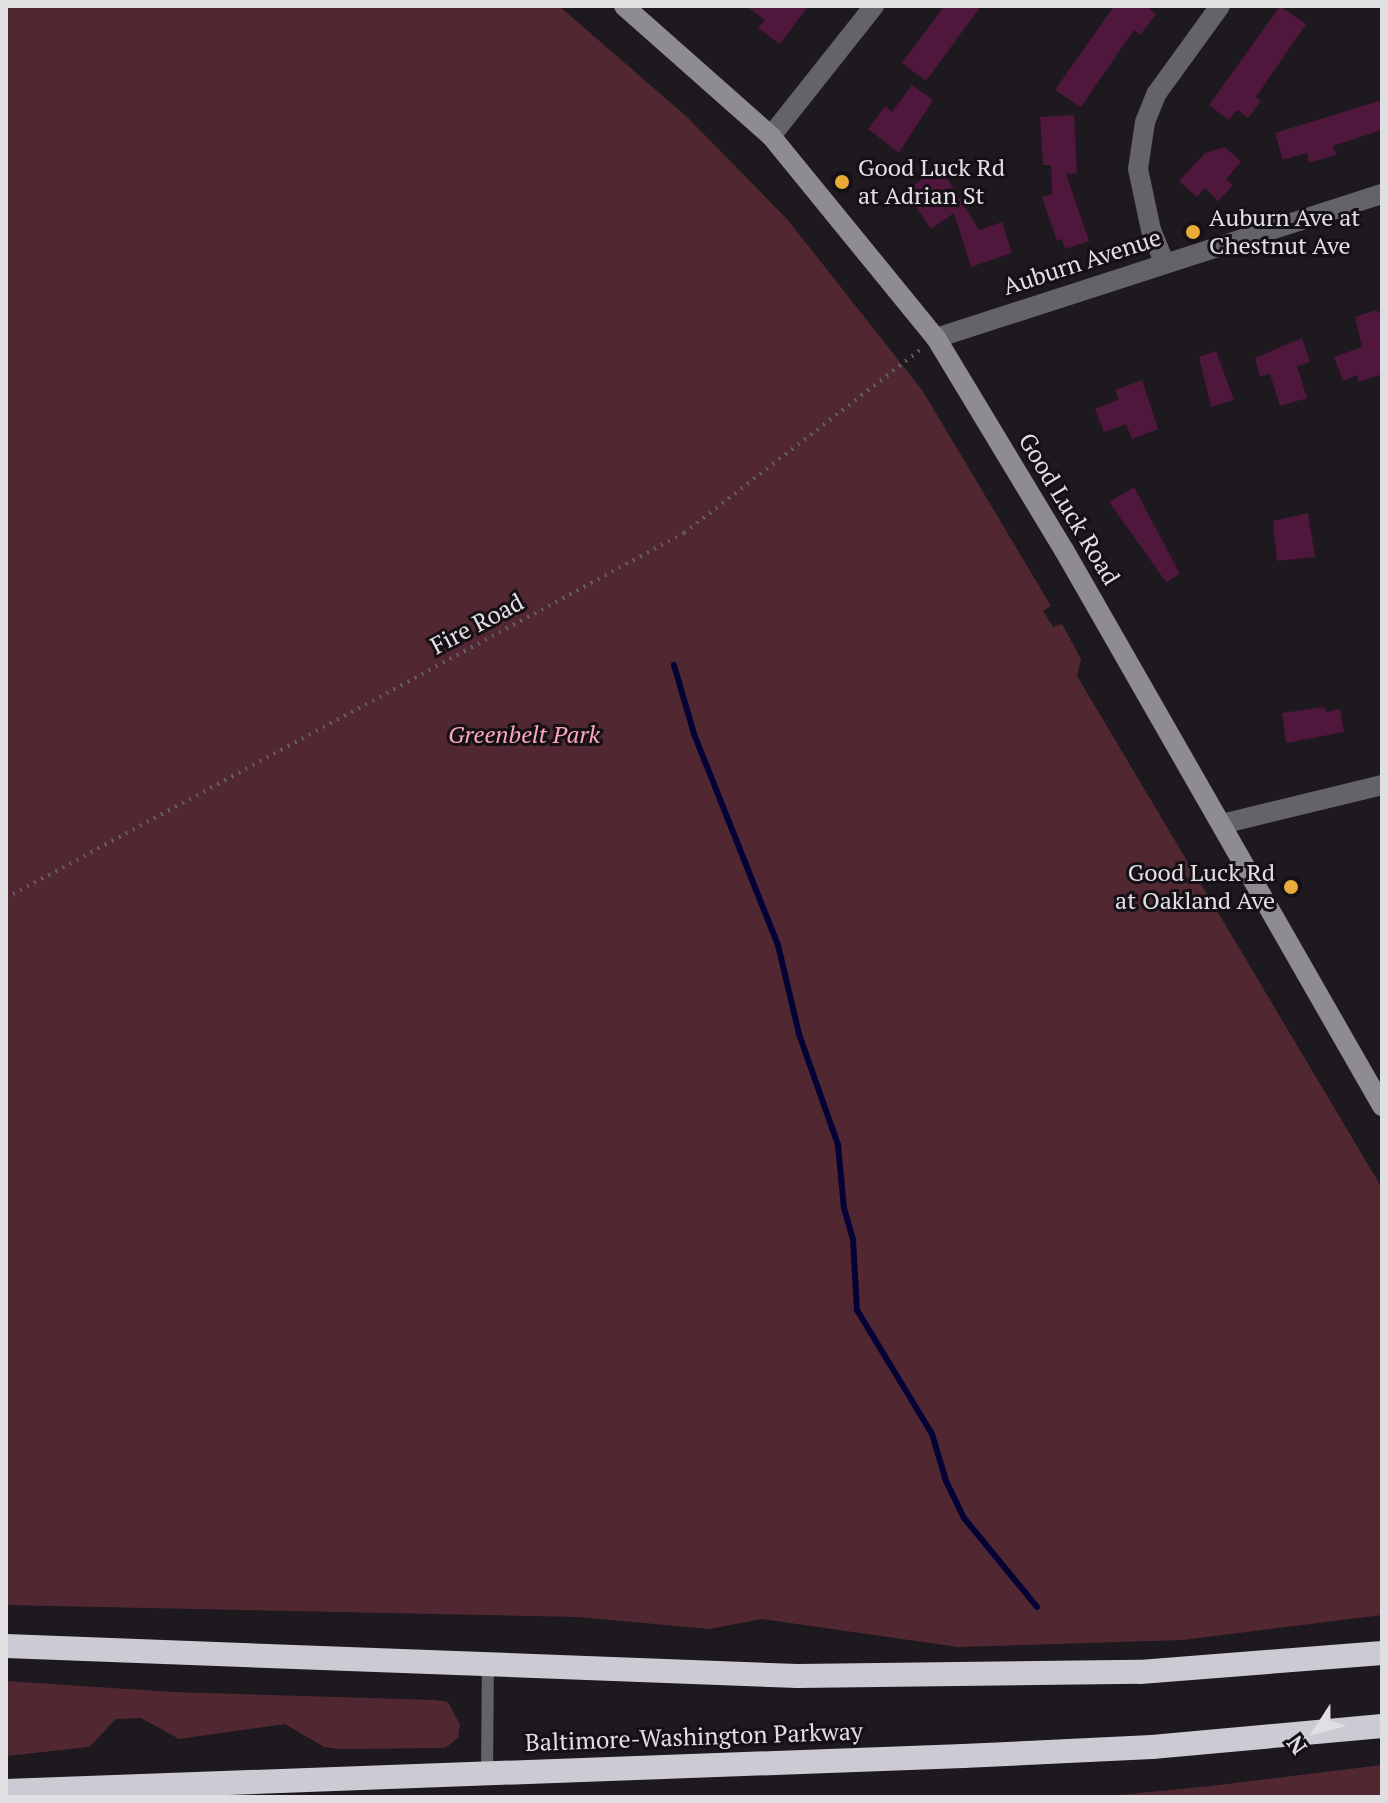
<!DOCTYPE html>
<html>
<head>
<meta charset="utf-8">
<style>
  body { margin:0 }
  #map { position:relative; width:1388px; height:1803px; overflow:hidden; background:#1e191f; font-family:"PT Serif",serif }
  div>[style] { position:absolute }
  .green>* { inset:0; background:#512831 }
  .stream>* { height:6px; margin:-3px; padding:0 3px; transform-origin:3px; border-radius:3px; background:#050335 }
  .building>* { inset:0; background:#4e173b }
  .path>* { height:4px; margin-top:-2px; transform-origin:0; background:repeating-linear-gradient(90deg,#625d63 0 2px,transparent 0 8px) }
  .service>* { height:12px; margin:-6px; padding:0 6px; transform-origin:6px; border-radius:6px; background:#646367 }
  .minor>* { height:20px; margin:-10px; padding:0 10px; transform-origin:10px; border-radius:10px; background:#646367 }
  .tertiary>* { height:20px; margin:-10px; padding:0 10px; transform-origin:10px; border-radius:10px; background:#646367 }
  .secondary>* { height:20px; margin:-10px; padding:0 10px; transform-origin:10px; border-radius:10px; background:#8e8c92 }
  .motorway>* { height:24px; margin:-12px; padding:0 12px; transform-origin:12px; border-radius:12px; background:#cccad3 }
  .dots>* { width:22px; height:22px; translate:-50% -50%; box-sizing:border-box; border:4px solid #151016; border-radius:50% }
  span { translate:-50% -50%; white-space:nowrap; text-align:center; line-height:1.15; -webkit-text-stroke:6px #151016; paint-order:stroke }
  .poi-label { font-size:24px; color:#e2dfe3 }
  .left { translate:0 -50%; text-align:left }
  .right { translate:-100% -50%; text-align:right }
  .street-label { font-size:24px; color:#e2dfe3 }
  .park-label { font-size:24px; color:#faa7b6; font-style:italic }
  .frame { position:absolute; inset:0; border:8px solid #e2dfe3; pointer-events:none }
  .north { position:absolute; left:1276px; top:1691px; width:80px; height:80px; -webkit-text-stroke:6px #151016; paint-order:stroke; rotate:234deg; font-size:22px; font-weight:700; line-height:32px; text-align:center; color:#e2dfe3 }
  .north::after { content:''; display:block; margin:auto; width:28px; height:36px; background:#e2dfe3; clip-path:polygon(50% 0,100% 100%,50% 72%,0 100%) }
</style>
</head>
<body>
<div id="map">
  <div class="green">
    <i style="clip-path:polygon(6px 6px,559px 6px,686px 116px,787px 219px,922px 390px,1051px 606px,1043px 611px,1053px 627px,1062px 624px,1081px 659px,1077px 676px,1382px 1188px,1382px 1615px,1183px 1640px,958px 1647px,762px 1619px,709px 1629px,578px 1617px,6px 1605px)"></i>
    <i style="clip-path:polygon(6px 1681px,173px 1692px,435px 1700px,448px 1702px,460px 1725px,458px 1738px,445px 1748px,339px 1749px,324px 1747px,285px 1724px,179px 1739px,141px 1718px,116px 1719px,89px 1747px,6px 1756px)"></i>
    <i style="clip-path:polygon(1382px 1765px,1382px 1797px,1098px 1797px,1211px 1786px)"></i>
  </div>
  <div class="stream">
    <i style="left:674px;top:665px;width:72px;rotate:73.8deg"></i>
    <i style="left:694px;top:734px;width:227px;rotate:68.3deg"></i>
    <i style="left:778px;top:945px;width:91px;rotate:76.7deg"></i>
    <i style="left:799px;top:1034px;width:118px;rotate:70.6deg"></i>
    <i style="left:838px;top:1145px;width:63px;rotate:84.6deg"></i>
    <i style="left:844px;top:1208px;width:32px;rotate:74deg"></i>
    <i style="left:853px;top:1239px;width:71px;rotate:86.8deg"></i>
    <i style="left:857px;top:1310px;width:145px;rotate:58.8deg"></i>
    <i style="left:932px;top:1434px;width:49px;rotate:73.4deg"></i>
    <i style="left:946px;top:1481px;width:41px;rotate:64.1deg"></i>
    <i style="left:964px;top:1518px;width:115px;rotate:50.6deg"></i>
  </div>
  <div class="building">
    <i style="clip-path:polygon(746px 6px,808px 6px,780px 44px,758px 28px,765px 20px)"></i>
    <i style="clip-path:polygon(944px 6px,981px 6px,926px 81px,902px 63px)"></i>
    <i style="clip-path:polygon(1114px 6px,1146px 6px,1156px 14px,1140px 35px,1134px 30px,1081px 107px,1055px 90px)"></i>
    <i style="clip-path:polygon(1280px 6px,1306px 24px,1256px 97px,1261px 101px,1248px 118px,1237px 110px,1229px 120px,1209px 105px)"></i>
    <i style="clip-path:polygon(912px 85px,933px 100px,899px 153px,868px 129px,885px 106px,892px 112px)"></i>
    <i style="clip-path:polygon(1382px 100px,1382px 130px,1333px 146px,1336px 155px,1309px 163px,1307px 153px,1283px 160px,1275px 133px)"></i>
    <i style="clip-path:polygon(1074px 115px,1077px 173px,1066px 174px,1089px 241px,1065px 249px,1062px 239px,1057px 241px,1042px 197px,1052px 194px,1051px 165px,1043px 165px,1040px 117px)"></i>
    <i style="clip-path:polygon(1225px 147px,1241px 162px,1226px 179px,1233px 185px,1218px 201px,1205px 188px,1197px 197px,1179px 181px,1205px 153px)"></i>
    <i style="clip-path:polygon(940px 167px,979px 230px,1002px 222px,1012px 253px,971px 267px,954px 213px,931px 229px,905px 191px)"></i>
    <i style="clip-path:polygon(1376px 310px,1382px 315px,1382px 374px,1359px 382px,1357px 375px,1343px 381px,1334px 357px,1362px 347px,1355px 317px)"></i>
    <i style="clip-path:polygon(1302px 338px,1310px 362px,1297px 366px,1307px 398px,1280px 406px,1270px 374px,1260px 376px,1255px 358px)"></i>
    <i style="clip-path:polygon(1216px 351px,1234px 400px,1211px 407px,1199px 357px)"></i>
    <i style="clip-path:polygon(1142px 380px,1158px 429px,1132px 439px,1126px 424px,1104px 432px,1095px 409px,1119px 399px,1115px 390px)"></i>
    <i style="clip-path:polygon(1134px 487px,1180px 574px,1166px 582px,1109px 502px)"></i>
    <i style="clip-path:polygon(1308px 513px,1315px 557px,1277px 561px,1273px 521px)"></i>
    <i style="clip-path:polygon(1325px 707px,1326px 712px,1340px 709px,1344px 732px,1286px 743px,1282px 713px)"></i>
  </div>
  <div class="path">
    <i style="left:6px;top:898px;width:770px;rotate:-28.3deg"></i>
    <i style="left:684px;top:533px;width:300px;rotate:-37.8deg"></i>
  </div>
  <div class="service">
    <i style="left:487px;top:1771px;width:109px;rotate:-89.5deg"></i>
  </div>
  <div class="minor">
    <i style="left:771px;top:136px;width:166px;rotate:-51.6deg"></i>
    <i style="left:1164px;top:262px;width:35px;rotate:-112deg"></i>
    <i style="left:1151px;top:230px;width:62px;rotate:-102deg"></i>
    <i style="left:1138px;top:169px;width:48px;rotate:-81.5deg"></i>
    <i style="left:1145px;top:122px;width:31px;rotate:-68deg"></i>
    <i style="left:1157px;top:93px;width:107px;rotate:-54.1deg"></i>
    <i style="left:1222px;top:824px;width:165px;rotate:-13.7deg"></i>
  </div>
  <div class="tertiary">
    <i style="left:936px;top:338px;width:469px;rotate:-17.9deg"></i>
  </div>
  <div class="secondary">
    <i style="left:624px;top:6px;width:196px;rotate:41.5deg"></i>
    <i style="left:771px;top:136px;width:261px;rotate:50.8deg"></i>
    <i style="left:936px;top:338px;width:248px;rotate:58.9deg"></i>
    <i style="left:1064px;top:550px;width:641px;rotate:60.23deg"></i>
  </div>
  <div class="motorway">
    <i style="left:6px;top:1646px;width:792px;rotate:2.17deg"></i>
    <i style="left:797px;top:1676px;width:343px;rotate:-0.7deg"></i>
    <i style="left:1140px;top:1672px;width:243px;rotate:-4.5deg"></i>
    <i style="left:6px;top:1791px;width:958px;rotate:-2.09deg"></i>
    <i style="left:963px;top:1756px;width:189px;rotate:-2.7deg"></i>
    <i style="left:1152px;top:1747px;width:231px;rotate:-5.2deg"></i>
  </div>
  <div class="dots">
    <i style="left:842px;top:182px;background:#e8ab37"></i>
    <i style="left:1193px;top:232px;background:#e8ab37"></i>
    <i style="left:1291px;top:887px;background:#e8ab37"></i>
  </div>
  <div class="poi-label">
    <span class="left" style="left:858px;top:182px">Good Luck Rd<br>at Adrian St</span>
    <span class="left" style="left:1209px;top:232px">Auburn Ave at<br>Chestnut Ave</span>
    <span class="right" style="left:1275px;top:887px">Good Luck Rd<br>at Oakland Ave</span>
  </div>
  <div class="street-label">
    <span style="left:1082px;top:262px;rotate:-18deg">Auburn Avenue</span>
    <span style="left:1069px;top:509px;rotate:59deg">Good Luck Road</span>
    <span style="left:477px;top:624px;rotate:-28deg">Fire Road</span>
    <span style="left:694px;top:1737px;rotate:-2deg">Baltimore-Washington Parkway</span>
  </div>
  <div class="park-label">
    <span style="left:524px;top:735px">Greenbelt Park</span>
  </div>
  <div class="frame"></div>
  <div class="north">N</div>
</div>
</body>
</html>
